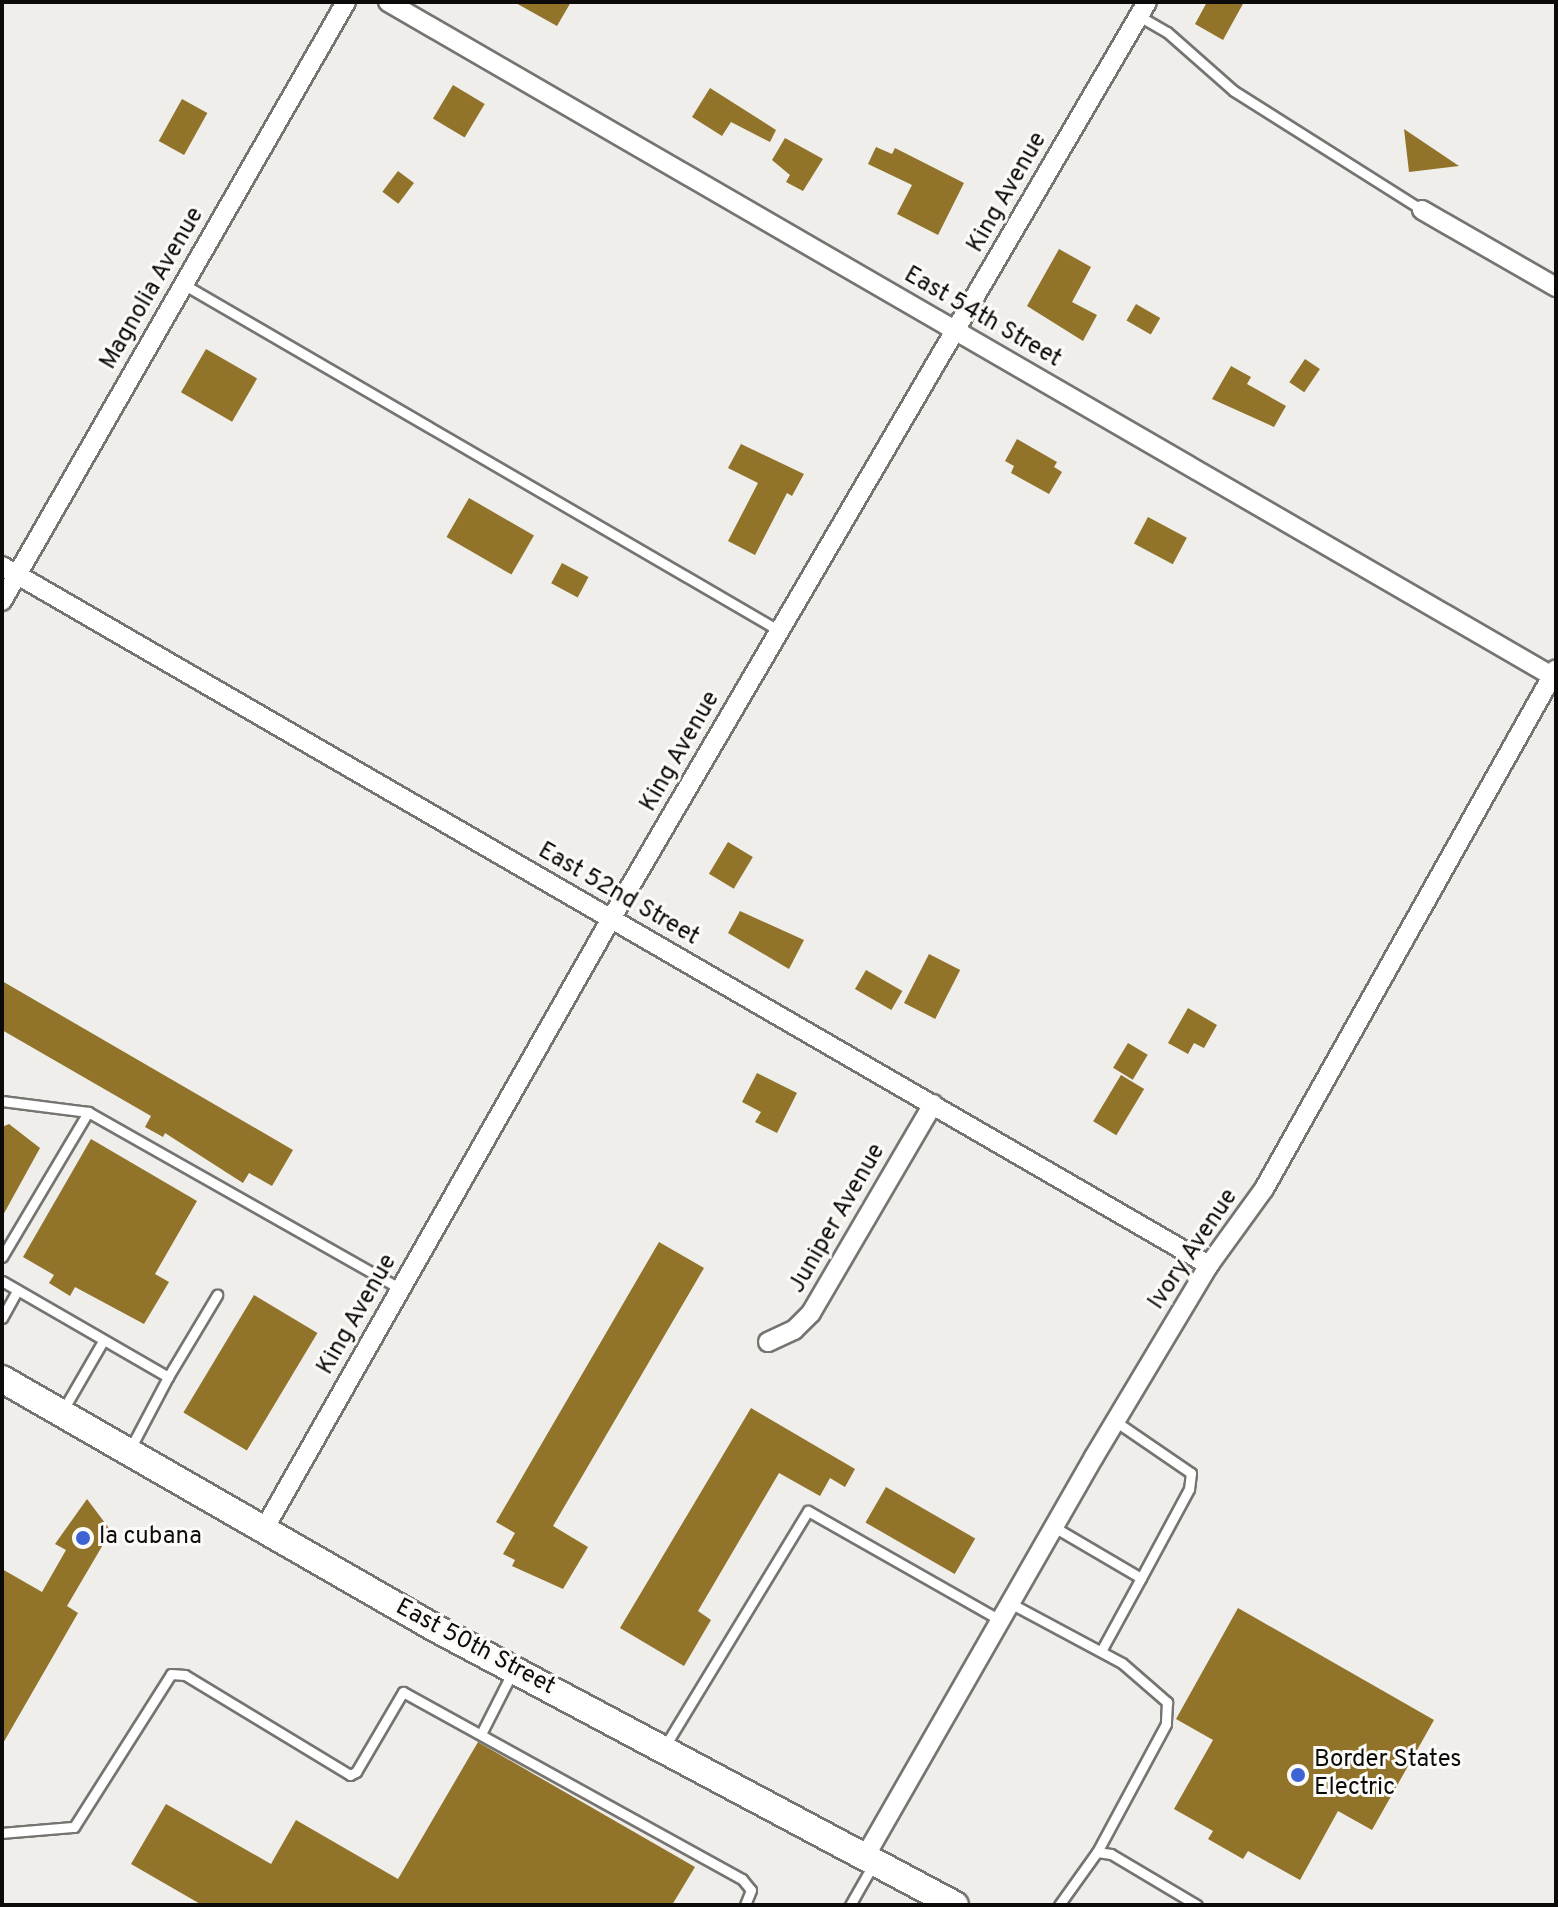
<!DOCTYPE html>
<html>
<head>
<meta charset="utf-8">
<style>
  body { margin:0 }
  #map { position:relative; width:1558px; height:1907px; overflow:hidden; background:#efeeea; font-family:Overpass,sans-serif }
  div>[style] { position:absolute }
  .building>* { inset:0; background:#91732a; transform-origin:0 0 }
  .roads { filter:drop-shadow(2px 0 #767471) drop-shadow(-2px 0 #767471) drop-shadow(0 2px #767471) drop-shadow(0 -2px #767471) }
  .service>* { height:9px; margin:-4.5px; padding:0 4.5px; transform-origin:4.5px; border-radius:4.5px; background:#fff }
  .minor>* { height:18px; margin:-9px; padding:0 9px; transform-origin:9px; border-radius:9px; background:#fff }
  .secondary>* { height:26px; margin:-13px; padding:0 13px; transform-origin:13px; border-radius:13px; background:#fff }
  .dots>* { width:22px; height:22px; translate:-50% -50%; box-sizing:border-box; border:4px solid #fdfbf7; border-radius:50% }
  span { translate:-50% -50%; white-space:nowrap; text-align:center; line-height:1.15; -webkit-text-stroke:6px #fdfbf7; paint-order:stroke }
  .street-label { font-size:24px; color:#0c0b0a }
  .poi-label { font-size:24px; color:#0c0b0a }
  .left { translate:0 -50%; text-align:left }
  .frame { position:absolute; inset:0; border:4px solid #0c0b0a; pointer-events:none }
</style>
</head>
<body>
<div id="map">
  <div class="building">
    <i style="clip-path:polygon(514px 2px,571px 2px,557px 26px)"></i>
    <i style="clip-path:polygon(1207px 2px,1244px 2px,1223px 40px,1195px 24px)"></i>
    <i style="left:453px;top:85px;width:37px;height:39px;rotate:31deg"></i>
    <i style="clip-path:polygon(710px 88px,776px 130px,770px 142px,731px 122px,722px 136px,692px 117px)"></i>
    <i style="left:182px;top:99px;width:29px;height:48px;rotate:29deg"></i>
    <i style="clip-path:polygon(1404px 129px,1459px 166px,1409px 172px)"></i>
    <i style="clip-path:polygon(785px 138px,823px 159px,803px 191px,786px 182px,790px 175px,772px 160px)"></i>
    <i style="clip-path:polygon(876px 147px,892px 154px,895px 148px,964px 183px,938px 235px,897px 214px,912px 185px,868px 164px)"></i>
    <i style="left:398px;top:171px;width:20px;height:26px;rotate:37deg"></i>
    <i style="clip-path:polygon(1059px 249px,1091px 267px,1072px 302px,1097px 315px,1083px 341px,1027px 306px)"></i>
    <i style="left:1136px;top:304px;width:28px;height:19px;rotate:30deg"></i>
    <i style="left:206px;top:349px;width:59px;height:50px;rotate:30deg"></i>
    <i style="left:1305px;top:359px;width:18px;height:28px;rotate:34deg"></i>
    <i style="clip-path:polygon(1231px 366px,1251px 377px,1247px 384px,1286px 406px,1274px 427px,1212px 399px)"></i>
    <i style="clip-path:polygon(1017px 439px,1057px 462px,1054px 467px,1062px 472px,1049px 494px,1011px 473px,1014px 466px,1005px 461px)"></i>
    <i style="clip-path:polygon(741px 444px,804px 474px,792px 496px,787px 493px,755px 555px,728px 541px,758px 483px,728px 468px)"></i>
    <i style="left:469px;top:498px;width:75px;height:45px;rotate:30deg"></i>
    <i style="left:1148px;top:517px;width:44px;height:30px;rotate:28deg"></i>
    <i style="left:562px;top:563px;width:30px;height:23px;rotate:28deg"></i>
    <i style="left:728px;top:842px;width:29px;height:37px;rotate:31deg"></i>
    <i style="clip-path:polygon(740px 911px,804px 940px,789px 969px,728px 933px)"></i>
    <i style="left:929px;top:954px;width:35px;height:55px;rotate:27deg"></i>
    <i style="left:866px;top:970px;width:42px;height:22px;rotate:30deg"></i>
    <i style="clip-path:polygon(2px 981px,293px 1150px,272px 1186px,249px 1173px,243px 1183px,165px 1133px,163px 1137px,145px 1127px,151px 1116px,2px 1030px)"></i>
    <i style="clip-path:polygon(1188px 1008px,1217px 1025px,1204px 1048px,1194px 1043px,1188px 1054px,1168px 1043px)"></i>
    <i style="left:1128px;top:1043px;width:23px;height:29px;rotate:31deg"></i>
    <i style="clip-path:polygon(757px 1073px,797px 1093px,777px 1133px,755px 1122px,761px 1112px,742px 1102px)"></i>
    <i style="left:1121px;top:1075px;width:27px;height:54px;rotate:31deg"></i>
    <i style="clip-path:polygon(9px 1124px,40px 1148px,2px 1217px,2px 1127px)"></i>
    <i style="clip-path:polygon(91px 1139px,197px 1201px,155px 1274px,169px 1282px,144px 1324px,75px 1287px,70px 1296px,49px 1283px,54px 1275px,23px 1257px)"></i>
    <i style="clip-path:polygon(659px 1242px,704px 1268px,553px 1526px,588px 1547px,563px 1589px,512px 1566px,515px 1560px,503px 1554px,515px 1533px,496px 1522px)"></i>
    <i style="left:254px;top:1295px;width:74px;height:137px;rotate:31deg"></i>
    <i style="clip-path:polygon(751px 1408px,855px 1469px,845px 1487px,830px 1478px,820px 1496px,779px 1473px,698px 1611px,711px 1620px,684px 1666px,620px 1628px)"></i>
    <i style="left:886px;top:1487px;width:103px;height:41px;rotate:30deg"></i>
    <i style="clip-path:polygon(87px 1499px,111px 1531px,67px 1606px,78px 1613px,2px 1745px,2px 1569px,42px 1592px,66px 1550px,55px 1544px)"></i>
    <i style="clip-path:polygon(1238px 1608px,1434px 1720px,1372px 1830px,1338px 1811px,1300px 1880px,1248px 1851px,1243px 1859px,1208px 1839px,1213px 1831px,1174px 1809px,1213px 1740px,1176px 1719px)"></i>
    <i style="clip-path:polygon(478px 1742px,695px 1867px,672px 1905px,202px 1905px,131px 1864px,166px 1804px,271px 1864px,296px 1820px,398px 1879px)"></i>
  </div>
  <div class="roads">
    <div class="service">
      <i style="left:1139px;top:16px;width:32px;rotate:30deg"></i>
      <i style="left:1167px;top:32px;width:89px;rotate:41.4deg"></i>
      <i style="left:1234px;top:91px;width:222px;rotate:32.3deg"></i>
      <i style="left:183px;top:284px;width:691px;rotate:30.17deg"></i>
      <i style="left:2px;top:1101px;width:87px;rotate:7.3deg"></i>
      <i style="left:2px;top:1257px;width:169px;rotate:-59.3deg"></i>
      <i style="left:88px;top:1112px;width:360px;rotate:29.5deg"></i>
      <i style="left:2px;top:1281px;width:192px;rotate:30deg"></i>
      <i style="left:168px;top:1377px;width:81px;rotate:117.8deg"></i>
      <i style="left:2px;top:1318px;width:31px;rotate:-61deg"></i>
      <i style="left:168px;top:1377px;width:96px;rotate:-59.1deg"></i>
      <i style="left:63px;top:1410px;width:80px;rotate:-59.9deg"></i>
      <i style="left:1115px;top:1421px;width:92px;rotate:34.4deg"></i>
      <i style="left:1191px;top:1473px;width:16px;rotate:97deg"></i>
      <i style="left:1189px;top:1489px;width:101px;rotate:118.3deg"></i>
      <i style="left:1054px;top:1527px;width:101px;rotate:30.4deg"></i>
      <i style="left:1141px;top:1578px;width:83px;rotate:118.7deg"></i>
      <i style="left:1010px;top:1603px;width:127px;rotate:28.2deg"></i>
      <i style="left:1122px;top:1663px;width:60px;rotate:40.9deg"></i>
      <i style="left:1167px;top:1702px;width:22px;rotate:93deg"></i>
      <i style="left:1166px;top:1724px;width:145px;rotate:118.3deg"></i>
      <i style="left:481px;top:1734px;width:68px;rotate:-63.1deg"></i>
      <i style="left:665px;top:1746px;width:275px;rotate:-58.7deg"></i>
      <i style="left:808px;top:1511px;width:221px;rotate:29.6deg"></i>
      <i style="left:2px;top:1833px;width:72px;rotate:-4.8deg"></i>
      <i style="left:74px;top:1827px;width:181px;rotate:-57.6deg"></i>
      <i style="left:171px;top:1674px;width:14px;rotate:4deg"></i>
      <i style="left:185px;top:1675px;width:193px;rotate:31.2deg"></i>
      <i style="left:350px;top:1775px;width:7px;rotate:-27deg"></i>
      <i style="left:356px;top:1772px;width:93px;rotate:-59.6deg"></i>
      <i style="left:403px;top:1692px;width:387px;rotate:28.9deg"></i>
      <i style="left:742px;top:1879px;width:14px;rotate:51deg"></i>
      <i style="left:751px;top:1890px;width:16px;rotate:112deg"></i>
      <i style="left:850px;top:1905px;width:48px;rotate:-60.3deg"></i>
      <i style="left:1059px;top:1905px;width:65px;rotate:-54.4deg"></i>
      <i style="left:1097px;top:1852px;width:14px;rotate:8deg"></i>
      <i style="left:1111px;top:1854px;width:100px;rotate:30.7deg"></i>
    </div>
    <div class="minor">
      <i style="left:388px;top:2px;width:1345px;rotate:30.07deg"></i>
      <i style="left:1422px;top:210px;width:155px;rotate:29.9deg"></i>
      <i style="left:2px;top:566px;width:1395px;rotate:30.08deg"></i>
      <i style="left:2px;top:601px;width:691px;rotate:-60.13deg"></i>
      <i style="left:768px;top:1342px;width:29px;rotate:-25deg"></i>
      <i style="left:794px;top:1330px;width:24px;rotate:-45deg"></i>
      <i style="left:811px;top:1313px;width:242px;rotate:-59.7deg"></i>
      <i style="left:263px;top:1531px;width:704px;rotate:-60.38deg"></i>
      <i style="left:611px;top:919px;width:1062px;rotate:-59.69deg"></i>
      <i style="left:866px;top:1855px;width:459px;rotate:-60.2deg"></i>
      <i style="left:1094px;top:1457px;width:224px;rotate:-59.1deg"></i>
      <i style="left:1209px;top:1265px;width:94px;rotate:-54.1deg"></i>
      <i style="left:1264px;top:1189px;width:596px;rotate:-60.68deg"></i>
    </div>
    <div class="secondary">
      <i style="left:2px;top:1379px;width:499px;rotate:29.9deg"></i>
      <i style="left:435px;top:1628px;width:589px;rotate:28.04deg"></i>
    </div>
  </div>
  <div class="dots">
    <i style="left:83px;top:1538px;background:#3d63d4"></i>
    <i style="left:1298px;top:1775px;background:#3d63d4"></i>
  </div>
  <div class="street-label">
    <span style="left:1008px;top:193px;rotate:-60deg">King Avenue</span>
    <span style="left:153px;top:289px;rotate:-60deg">Magnolia Avenue</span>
    <span style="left:982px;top:318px;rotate:30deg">East 54th Street</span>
    <span style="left:681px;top:752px;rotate:-60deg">King Avenue</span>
    <span style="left:618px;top:895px;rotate:30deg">East 52nd Street</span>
    <span style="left:838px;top:1219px;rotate:-60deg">Juniper Avenue</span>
    <span style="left:1194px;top:1250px;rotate:-56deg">Ivory Avenue</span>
    <span style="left:358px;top:1315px;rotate:-60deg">King Avenue</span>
    <span style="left:475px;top:1648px;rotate:28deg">East 50th Street</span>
  </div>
  <div class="poi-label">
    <span class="left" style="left:99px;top:1538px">la cubana</span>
    <span class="left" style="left:1314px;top:1775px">Border States<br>Electric</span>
  </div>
  <div class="frame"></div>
</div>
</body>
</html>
